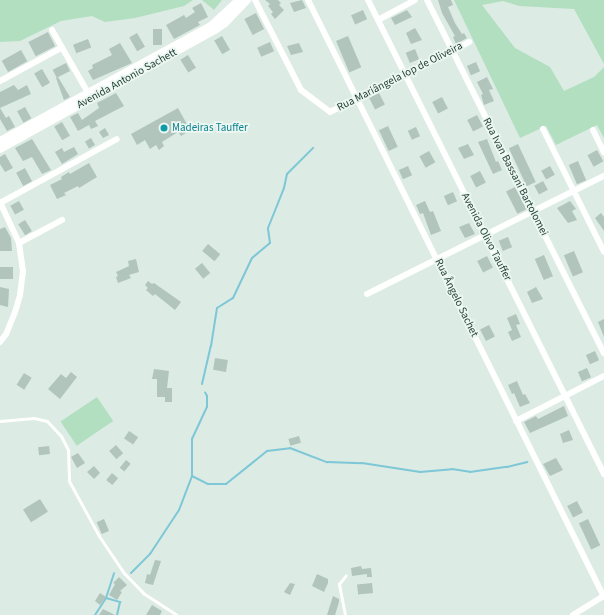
<!DOCTYPE html>
<html>
<head>
<meta charset="utf-8">
<style>
  body { margin:0 }
  #map { position:relative; width:604px; height:615px; overflow:hidden; background:#dcebe4; font-family:"Source Sans 3",sans-serif }
  div>[style] { position:absolute }
  .green>* { inset:0; background:#b2dfbf; transform-origin:0 0 }
  .stream>* { height:2px; margin:-1px; padding:0 1px; transform-origin:1px; border-radius:1px; background:#7dc7d7 }
  .building>* { inset:0; background:#b1c5bd; transform-origin:0 0 }
  .service>* { height:3px; margin:-1.5px; padding:0 1.5px; transform-origin:1.5px; border-radius:1.5px; background:#fff }
  .minor>* { height:6px; margin:-3px; padding:0 3px; transform-origin:3px; border-radius:3px; background:#fff }
  .tertiary>* { height:8px; margin:-4px; padding:0 4px; transform-origin:4px; border-radius:4px; background:#fff }
  .dots>* { width:11px; height:11px; translate:-50% -50%; box-sizing:border-box; border:2px solid #edf7f2; border-radius:50% }
  span { translate:-50% -50%; white-space:nowrap; text-align:center; line-height:1.15; -webkit-text-stroke:3.5px #edf7f2; paint-order:stroke }
  .street-label { font-size:11px; color:#1d3b33 }
  .culture-label { font-size:11px; color:#0d838f }
  .left { translate:0 -50%; text-align:left }
</style>
</head>
<body>
<div id="map">
  <div class="green">
    <i style="clip-path:polygon(0 0,193px 0,184px 6px,135px 18px,105px 22px,92px 16px,61px 21px,20px 41px,0 42px)"></i>
    <i style="clip-path:polygon(202px 0,222px 0,214px 10px)"></i>
    <i style="clip-path:polygon(454px 0,604px 0,604px 64px,574px 9px,519px 6px,503px 1px,482px 5px,515px 48px,550px 67px,564px 91px,594px 77px,604px 67px,604px 138px,597px 125px,556px 145px,546px 126px,520px 138px)"></i>
    <i style="left:97px;top:397px;width:29px;height:44px;rotate:56deg"></i>
  </div>
  <div class="stream">
    <i style="left:202px;top:384px;width:39px;rotate:-77deg"></i>
    <i style="left:211px;top:346px;width:38px;rotate:-81deg"></i>
    <i style="left:217px;top:308px;width:19px;rotate:-32deg"></i>
    <i style="left:233px;top:298px;width:44px;rotate:-64.6deg"></i>
    <i style="left:252px;top:258px;width:23px;rotate:-40deg"></i>
    <i style="left:270px;top:243px;width:15px;rotate:-98deg"></i>
    <i style="left:268px;top:228px;width:43px;rotate:-68.2deg"></i>
    <i style="left:284px;top:188px;width:14px;rotate:-78deg"></i>
    <i style="left:287px;top:174px;width:37px;rotate:-45deg"></i>
    <i style="left:192px;top:476px;width:18px;rotate:27deg"></i>
    <i style="left:208px;top:484px;width:18px"></i>
    <i style="left:226px;top:484px;width:53px;rotate:-38.8deg"></i>
    <i style="left:267px;top:451px;width:23px;rotate:-7deg"></i>
    <i style="left:290px;top:448px;width:40px;rotate:21deg"></i>
    <i style="left:327px;top:462px;width:35px;rotate:2deg"></i>
    <i style="left:362px;top:463px;width:59px;rotate:8.8deg"></i>
    <i style="left:420px;top:472px;width:32px;rotate:-5deg"></i>
    <i style="left:452px;top:469px;width:18px;rotate:9deg"></i>
    <i style="left:470px;top:472px;width:37px;rotate:-8deg"></i>
    <i style="left:507px;top:467px;width:21px;rotate:-14deg"></i>
    <i style="left:131px;top:573px;width:27px;rotate:-45deg"></i>
    <i style="left:150px;top:554px;width:53px;rotate:-56.6deg"></i>
    <i style="left:179px;top:510px;width:36px;rotate:-69deg"></i>
    <i style="left:192px;top:476px;width:37px;rotate:-90deg"></i>
    <i style="left:192px;top:439px;width:35px;rotate:-65deg"></i>
    <i style="left:207px;top:407px;width:11px;rotate:-90deg"></i>
    <i style="left:207px;top:396px;width:4px;rotate:-117deg"></i>
    <i style="left:106px;top:598px;width:15px;rotate:16deg"></i>
    <i style="left:120px;top:602px;width:13px;rotate:103deg"></i>
    <i style="left:95px;top:615px;width:20px;rotate:-57deg"></i>
    <i style="left:106px;top:598px;width:26px;rotate:-72deg"></i>
  </div>
  <div class="building">
    <i style="clip-path:polygon(265px 0,278px 0,281px 3px,279px 5px,284px 10px,275px 19px,271px 14px,273px 12px,268px 6px,270px 4px)"></i>
    <i style="clip-path:polygon(302px 0,306px 8px,294px 12px,290px 3px)"></i>
    <i style="clip-path:polygon(438px 0,451px 0,453px 5px,448px 7px,455px 23px,462px 34px,464px 33px,467px 38px,456px 44px,453px 37px,455px 36px,442px 13px)"></i>
    <i style="clip-path:polygon(201px 3px,208px 17px,198px 22px,200px 25px,174px 39px,166px 25px,184px 15px,186px 18px,195px 12px,192px 8px)"></i>
    <i style="left:363px;top:10px;width:10px;height:13px;rotate:66deg"></i>
    <i style="clip-path:polygon(407px 10px,412px 17px,395px 25px,391px 18px)"></i>
    <i style="left:256px;top:13px;width:18px;height:13px;rotate:63deg"></i>
    <i style="clip-path:polygon(415px 28px,422px 40px,411px 44px,406px 33px)"></i>
    <i style="left:153px;top:29px;width:9px;height:16px"></i>
    <i style="left:48px;top:32px;width:16px;height:22px;rotate:63deg"></i>
    <i style="left:137px;top:33px;width:16px;height:9px;rotate:60deg"></i>
    <i style="left:222px;top:36px;width:16px;height:9px;rotate:60deg"></i>
    <i style="left:348px;top:36px;width:34px;height:13px;rotate:67deg"></i>
    <i style="left:88px;top:39px;width:9px;height:16px;rotate:69deg"></i>
    <i style="left:270px;top:42px;width:10px;height:14px;rotate:66deg"></i>
    <i style="clip-path:polygon(120px 43px,132px 63px,93px 80px,88px 71px,93px 68px,92px 65px,112px 55px,109px 49px)"></i>
    <i style="clip-path:polygon(299px 43px,303px 52px,291px 55px,287px 46px)"></i>
    <i style="left:415px;top:49px;width:11px;height:10px;rotate:68deg"></i>
    <i style="left:21px;top:50px;width:13px;height:22px;rotate:61deg"></i>
    <i style="left:188px;top:55px;width:15px;height:9px;rotate:58deg"></i>
    <i style="left:476px;top:62px;width:10px;height:10px;rotate:66deg"></i>
    <i style="left:66px;top:63px;width:9px;height:15px;rotate:63deg"></i>
    <i style="left:42px;top:69px;width:16px;height:9px;rotate:60deg"></i>
    <i style="clip-path:polygon(58px 77px,70px 97px,64px 100px,56px 78px)"></i>
    <i style="clip-path:polygon(487px 77px,493px 89px,489px 90px,494px 101px,484px 105px,481px 95px,483px 94px,477px 82px)"></i>
    <i style="clip-path:polygon(14px 85px,18px 90px,27px 85px,31px 94px,0 108px,6px 118px,9px 116px,15px 127px,7px 131px,0 119px,0 92px)"></i>
    <i style="clip-path:polygon(116px 93px,124px 106px,95px 121px,98px 126px,91px 129px,89px 125px,78px 131px,70px 117px,78px 113px,82px 120px,99px 108px,97px 103px)"></i>
    <i style="left:379px;top:93px;width:13px;height:11px;rotate:63deg"></i>
    <i style="left:442px;top:97px;width:13px;height:11px;rotate:63deg"></i>
    <i style="left:25px;top:107px;width:13px;height:9px;rotate:61deg"></i>
    <i style="clip-path:polygon(178px 108px,188px 126px,184px 129px,186px 133px,181px 136px,178px 132px,162px 142px,164px 146px,159px 150px,156px 145px,150px 149px,145px 140px,137px 145px,131px 134px)"></i>
    <i style="left:477px;top:115px;width:13px;height:11px;rotate:63deg"></i>
    <i style="left:62px;top:122px;width:16px;height:9px;rotate:60deg"></i>
    <i style="left:388px;top:126px;width:23px;height:10px;rotate:65deg"></i>
    <i style="left:416px;top:127px;width:10px;height:9px;rotate:66deg"></i>
    <i style="clip-path:polygon(105px 128px,109px 135px,103px 138px,99px 132px)"></i>
    <i style="left:91px;top:138px;width:8px;height:7px;rotate:60deg"></i>
    <i style="clip-path:polygon(32px 139px,51px 170px,42px 174px,32px 157px,23px 161px,15px 148px)"></i>
    <i style="clip-path:polygon(487px 139px,496px 162px,498px 161px,502px 170px,493px 174px,478px 142px)"></i>
    <i style="clip-path:polygon(468px 144px,474px 155px,464px 159px,458px 148px)"></i>
    <i style="left:518px;top:144px;width:42px;height:10px;rotate:65deg"></i>
    <i style="clip-path:polygon(74px 147px,78px 154px,62px 164px,55px 152px,62px 148px,64px 152px)"></i>
    <i style="left:597px;top:150px;width:13px;height:11px;rotate:61deg"></i>
    <i style="left:429px;top:151px;width:13px;height:11px;rotate:61deg"></i>
    <i style="clip-path:polygon(5px 154px,13px 168px,5px 172px,0 164px,0 157px)"></i>
    <i style="left:578px;top:161px;width:21px;height:10px;rotate:67deg"></i>
    <i style="clip-path:polygon(89px 163px,97px 177px,79px 188px,78px 186px,64px 193px,66px 195px,57px 199px,50px 185px,62px 179px,61px 177px,69px 172px,70px 174px)"></i>
    <i style="left:408px;top:166px;width:10px;height:10px;rotate:66deg"></i>
    <i style="left:550px;top:166px;width:10px;height:10px;rotate:61deg"></i>
    <i style="left:25px;top:168px;width:15px;height:10px;rotate:62deg"></i>
    <i style="left:480px;top:171px;width:13px;height:11px;rotate:63deg"></i>
    <i style="left:543px;top:181px;width:10px;height:10px;rotate:61deg"></i>
    <i style="left:515px;top:187px;width:25px;height:10px;rotate:63deg"></i>
    <i style="left:453px;top:192px;width:10px;height:10px;rotate:66deg"></i>
    <i style="left:19px;top:201px;width:10px;height:10px;rotate:61deg"></i>
    <i style="clip-path:polygon(425px 201px,430px 212px,433px 211px,441px 231px,431px 235px,423px 213px,420px 214px,416px 205px)"></i>
    <i style="clip-path:polygon(570px 201px,576px 209px,572px 211px,577px 220px,568px 223px,557px 208px)"></i>
    <i style="clip-path:polygon(601px 213px,604px 217px,604px 231px,595px 218px)"></i>
    <i style="left:25px;top:220px;width:13px;height:8px;rotate:58deg"></i>
    <i style="clip-path:polygon(469px 223px,475px 234px,465px 238px,459px 227px)"></i>
    <i style="clip-path:polygon(5px 227px,11px 238px,12px 251px,0 251px,0 229px)"></i>
    <i style="left:508px;top:237px;width:11px;height:10px;rotate:68deg"></i>
    <i style="left:208px;top:244px;width:16px;height:9px;rotate:40deg"></i>
    <i style="left:574px;top:251px;width:23px;height:11px;rotate:67deg"></i>
    <i style="left:544px;top:255px;width:23px;height:10px;rotate:67deg"></i>
    <i style="left:487px;top:256px;width:13px;height:11px;rotate:63deg"></i>
    <i style="clip-path:polygon(136px 259px,139px 272px,129px 275px,131px 278px,118px 283px,116px 277px,118px 276px,116px 272px,129px 266px,128px 261px)"></i>
    <i style="left:202px;top:263px;width:13px;height:9px;rotate:51deg"></i>
    <i style="left:0;top:267px;width:13px;height:12px"></i>
    <i style="clip-path:polygon(148px 281px,152px 284px,154px 283px,181px 302px,175px 310px,155px 294px,153px 296px,146px 290px,148px 288px,145px 285px)"></i>
    <i style="clip-path:polygon(0 287px,9px 289px,8px 307px,0 305px)"></i>
    <i style="clip-path:polygon(536px 287px,543px 299px,532px 303px,527px 292px)"></i>
    <i style="clip-path:polygon(516px 314px,520px 324px,516px 325px,521px 337px,512px 341px,508px 332px,512px 330px,507px 318px)"></i>
    <i style="clip-path:polygon(604px 319px,604px 337px,598px 322px)"></i>
    <i style="left:489px;top:325px;width:13px;height:10px;rotate:63deg"></i>
    <i style="left:595px;top:351px;width:10px;height:10px;rotate:66deg"></i>
    <i style="left:215px;top:358px;width:13px;height:12px;rotate:9deg"></i>
    <i style="left:587px;top:368px;width:10px;height:10px;rotate:66deg"></i>
    <i style="clip-path:polygon(154px 369px,169px 371px,167px 388px,172px 388px,172px 402px,165px 402px,165px 397px,157px 397px,157px 379px,152px 379px)"></i>
    <i style="clip-path:polygon(71px 372px,77px 377px,60px 399px,48px 389px,61px 374px,66px 378px)"></i>
    <i style="left:24px;top:373px;width:9px;height:14px;rotate:32deg"></i>
    <i style="clip-path:polygon(517px 381px,523px 395px,525px 394px,530px 403px,520px 407px,514px 393px,512px 394px,508px 385px)"></i>
    <i style="clip-path:polygon(564px 406px,568px 416px,530px 433px,524px 422px,536px 416px,538px 419px)"></i>
    <i style="clip-path:polygon(569px 430px,573px 440px,563px 443px,560px 434px)"></i>
    <i style="left:129px;top:431px;width:11px;height:9px;rotate:34deg"></i>
    <i style="left:299px;top:436px;width:7px;height:11px;rotate:74deg"></i>
    <i style="left:116px;top:445px;width:11px;height:9px;rotate:49deg"></i>
    <i style="left:49px;top:446px;width:8px;height:11px;rotate:83deg"></i>
    <i style="clip-path:polygon(78px 453px,85px 463px,77px 468px,71px 457px)"></i>
    <i style="clip-path:polygon(556px 458px,563px 470px,550px 476px,543px 464px)"></i>
    <i style="left:126px;top:460px;width:6px;height:10px;rotate:39deg"></i>
    <i style="clip-path:polygon(94px 466px,100px 473px,94px 479px,87px 472px)"></i>
    <i style="left:112px;top:473px;width:8px;height:9px;rotate:40deg"></i>
    <i style="left:40px;top:499px;width:15px;height:20px;rotate:58deg"></i>
    <i style="left:577px;top:501px;width:13px;height:11px;rotate:63deg"></i>
    <i style="left:104px;top:519px;width:13px;height:8px;rotate:67deg"></i>
    <i style="left:588px;top:519px;width:29px;height:10px;rotate:65deg"></i>
    <i style="clip-path:polygon(155px 560px,161px 561px,153px 585px,145px 583px,147px 574px,150px 575px)"></i>
    <i style="clip-path:polygon(361px 566px,362px 569px,371px 568px,372px 577px,367px 577px,367px 574px,352px 576px,351px 568px)"></i>
    <i style="clip-path:polygon(317px 574px,328px 579px,328px 583px,324px 592px,312px 586px)"></i>
    <i style="clip-path:polygon(119px 577px,127px 585px,120px 591px,122px 592px,117px 600px,109px 595px,115px 584px,113px 583px)"></i>
    <i style="clip-path:polygon(290px 583px,295px 584px,290px 595px,284px 592px)"></i>
    <i style="left:372px;top:583px;width:10px;height:15px;rotate:84deg"></i>
    <i style="clip-path:polygon(100px 593px,106px 597px,100px 605px,95px 601px)"></i>
    <i style="clip-path:polygon(333px 596px,339px 599px,339px 602px,335px 615px,327px 615px)"></i>
    <i style="clip-path:polygon(152px 605px,162px 611px,160px 615px,146px 615px)"></i>
    <i style="clip-path:polygon(103px 609px,115px 615px,99px 615px)"></i>
  </div>
  <div class="service">
    <i style="left:0;top:421px;width:34px;rotate:-5deg"></i>
    <i style="left:34px;top:418px;width:13px;rotate:13deg"></i>
    <i style="left:47px;top:421px;width:21px;rotate:47deg"></i>
    <i style="left:61px;top:436px;width:16px;rotate:63deg"></i>
    <i style="left:68px;top:450px;width:31px;rotate:88deg"></i>
    <i style="left:69px;top:481px;width:63px;rotate:61.4deg"></i>
    <i style="left:99px;top:536px;width:45px;rotate:56deg"></i>
    <i style="left:124px;top:573px;width:28px;rotate:46deg"></i>
    <i style="left:143px;top:593px;width:40px;rotate:32.9deg"></i>
    <i style="left:345px;top:615px;width:32px;rotate:-101deg"></i>
    <i style="left:339px;top:584px;width:11px;rotate:-52deg"></i>
  </div>
  <div class="minor">
    <i style="left:255px;top:0;width:101px;rotate:62.9deg"></i>
    <i style="left:301px;top:90px;width:36px;rotate:37deg"></i>
    <i style="left:330px;top:112px;width:156px;rotate:-26.7deg"></i>
    <i style="left:308px;top:0;width:666px;rotate:63.63deg"></i>
    <i style="left:368px;top:0;width:530px;rotate:63.53deg"></i>
    <i style="left:427px;top:0;width:395px;rotate:63.4deg"></i>
    <i style="left:378px;top:20px;width:42px;rotate:-28.4deg"></i>
    <i style="left:52px;top:30px;width:76px;rotate:60.1deg"></i>
    <i style="left:0;top:81px;width:69px;rotate:-28.4deg"></i>
    <i style="left:543px;top:129px;width:137px;rotate:63.6deg"></i>
    <i style="left:593px;top:130px;width:25px;rotate:64deg"></i>
    <i style="left:0;top:202px;width:45px;rotate:65.1deg"></i>
    <i style="left:19px;top:243px;width:28px;rotate:82deg"></i>
    <i style="left:23px;top:271px;width:24px;rotate:97deg"></i>
    <i style="left:20px;top:295px;width:18px;rotate:106deg"></i>
    <i style="left:15px;top:312px;width:24px;rotate:112deg"></i>
    <i style="left:6px;top:334px;width:10px;rotate:127deg"></i>
    <i style="left:0;top:203px;width:133px;rotate:-28.7deg"></i>
    <i style="left:19px;top:243px;width:49px;rotate:-28.1deg"></i>
    <i style="left:367px;top:294px;width:265px;rotate:-26.5deg"></i>
    <i style="left:516px;top:421px;width:99px;rotate:-27.1deg"></i>
    <i style="left:573px;top:615px;width:36px;rotate:-32deg"></i>
  </div>
  <div class="tertiary">
    <i style="left:0;top:141px;width:240px;rotate:-28.6deg"></i>
    <i style="left:211px;top:26px;width:38px;rotate:-43deg"></i>
    <i style="left:0;top:149px;width:246px;rotate:-29deg"></i>
    <i style="left:215px;top:30px;width:12px;rotate:-35deg"></i>
    <i style="left:225px;top:23px;width:32px;rotate:-46deg"></i>
  </div>
  <div class="dots">
    <i style="left:164px;top:128px;background:#0f9aa8"></i>
  </div>
  <div class="street-label">
    <span style="left:400px;top:77px;rotate:-27deg">Rua Mariângela Iop de Oliveira</span>
    <span style="left:127px;top:79px;rotate:-29deg">Avenida Antonio Sachett</span>
    <span style="left:515px;top:177px;rotate:63deg">Rua Ivan Bassani Bartolomei</span>
    <span style="left:486px;top:237px;rotate:63deg">Avenida Olivo Tauffer</span>
    <span style="left:456px;top:298px;rotate:64deg">Rua Ângelo Sachet</span>
  </div>
  <div class="culture-label">
    <span class="left" style="left:172px;top:128px">Madeiras Tauffer</span>
  </div>
</div>
</body>
</html>
